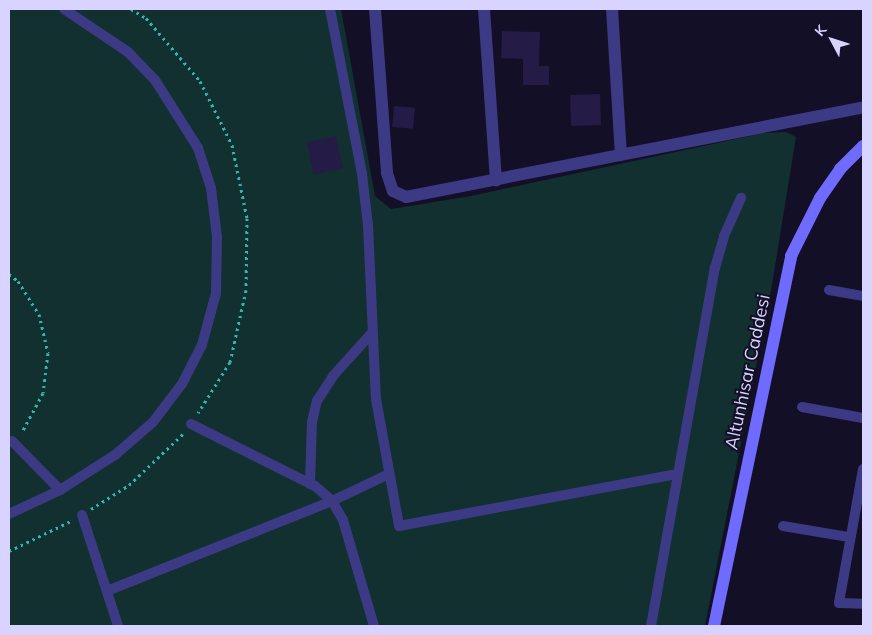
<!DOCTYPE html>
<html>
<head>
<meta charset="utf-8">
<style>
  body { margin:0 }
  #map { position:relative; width:872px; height:635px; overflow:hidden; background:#130f26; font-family:Mulish,sans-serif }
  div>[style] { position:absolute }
  .green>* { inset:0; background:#12302f }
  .building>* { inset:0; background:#241b47; transform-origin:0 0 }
  .path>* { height:3px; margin-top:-1.5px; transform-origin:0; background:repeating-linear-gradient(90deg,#2fb8b0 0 2.5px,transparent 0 6.5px) }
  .lane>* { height:10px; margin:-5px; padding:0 5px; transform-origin:5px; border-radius:5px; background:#3d3a85 }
  .street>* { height:12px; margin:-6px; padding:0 6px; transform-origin:6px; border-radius:6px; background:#3d3a85 }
  .secondary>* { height:12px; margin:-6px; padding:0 6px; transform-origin:6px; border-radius:6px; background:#6f6bff }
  span { translate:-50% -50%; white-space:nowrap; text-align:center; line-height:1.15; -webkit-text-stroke:4px #130f26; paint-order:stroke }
  .street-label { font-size:18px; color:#d9d4ff }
  .frame { position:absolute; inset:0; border:10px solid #d9d4ff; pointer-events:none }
  .north { position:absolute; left:807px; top:15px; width:50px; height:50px; -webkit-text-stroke:4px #130f26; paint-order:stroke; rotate:310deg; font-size:14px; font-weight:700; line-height:20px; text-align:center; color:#d9d4ff }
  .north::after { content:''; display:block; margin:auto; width:18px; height:22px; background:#d9d4ff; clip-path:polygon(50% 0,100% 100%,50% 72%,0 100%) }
</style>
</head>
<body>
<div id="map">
  <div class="green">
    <i style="clip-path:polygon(9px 9px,341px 9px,375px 196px,391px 209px,471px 196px,764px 133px,786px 132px,796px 137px,772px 285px,705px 626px,9px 626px)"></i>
  </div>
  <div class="building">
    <i style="clip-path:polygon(502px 31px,540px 32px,539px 66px,549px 66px,549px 85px,523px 85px,523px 59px,501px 58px)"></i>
    <i style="left:600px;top:94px;width:31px;height:30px;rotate:88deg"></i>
    <i style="left:394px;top:106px;width:21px;height:21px;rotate:5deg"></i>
    <i style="left:336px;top:136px;width:33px;height:30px;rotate:78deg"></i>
  </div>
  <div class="path">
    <i style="left:131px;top:9px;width:17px;rotate:31deg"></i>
    <i style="left:146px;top:18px;width:83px;rotate:49.4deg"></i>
    <i style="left:200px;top:81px;width:72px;rotate:63.4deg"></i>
    <i style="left:232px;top:145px;width:75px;rotate:78.4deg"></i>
    <i style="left:247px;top:218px;width:72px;rotate:90.8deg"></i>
    <i style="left:246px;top:290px;width:74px;rotate:102.5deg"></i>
    <i style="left:230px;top:362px;width:60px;rotate:122.1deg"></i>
    <i style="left:9px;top:274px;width:11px;rotate:38deg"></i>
    <i style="left:18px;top:281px;width:39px;rotate:58deg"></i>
    <i style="left:39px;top:314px;width:40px;rotate:77deg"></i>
    <i style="left:48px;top:353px;width:40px;rotate:97.1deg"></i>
    <i style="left:43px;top:393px;width:44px;rotate:118.3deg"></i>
    <i style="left:91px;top:509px;width:45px;rotate:-32.3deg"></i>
    <i style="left:129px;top:485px;width:74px;rotate:-43.4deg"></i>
    <i style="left:9px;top:551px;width:69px;rotate:-25.8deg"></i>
  </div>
  <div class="lane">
    <i style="left:330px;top:9px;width:168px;rotate:79deg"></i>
    <i style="left:362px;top:174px;width:51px;rotate:83.3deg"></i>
    <i style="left:368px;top:225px;width:174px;rotate:87.4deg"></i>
    <i style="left:376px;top:399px;width:129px;rotate:79.7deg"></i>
    <i style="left:399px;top:526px;width:282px;rotate:-10.6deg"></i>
    <i style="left:829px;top:290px;width:35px;rotate:10deg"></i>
    <i style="left:802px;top:407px;width:62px;rotate:10.2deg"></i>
    <i style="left:191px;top:424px;width:139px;rotate:26.6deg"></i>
    <i style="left:315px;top:486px;width:23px;rotate:41deg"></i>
    <i style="left:332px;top:501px;width:22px;rotate:60deg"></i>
    <i style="left:343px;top:520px;width:110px;rotate:73.7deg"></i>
    <i style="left:12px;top:441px;width:69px;rotate:45.6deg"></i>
    <i style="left:863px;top:469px;width:136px;rotate:100.2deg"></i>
    <i style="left:839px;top:603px;width:24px;rotate:2deg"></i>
    <i style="left:310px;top:484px;width:62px;rotate:-88.2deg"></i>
    <i style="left:312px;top:422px;width:22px;rotate:-77deg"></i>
    <i style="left:317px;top:401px;width:30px;rotate:-57deg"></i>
    <i style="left:333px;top:376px;width:57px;rotate:-47.9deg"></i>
    <i style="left:9px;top:514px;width:56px;rotate:-25.2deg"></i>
    <i style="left:60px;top:490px;width:65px;rotate:-32.5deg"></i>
    <i style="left:115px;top:455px;width:50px;rotate:-41deg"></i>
    <i style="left:153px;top:422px;width:48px;rotate:-52.7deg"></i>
    <i style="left:182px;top:384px;width:44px;rotate:-62.9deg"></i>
    <i style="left:202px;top:345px;width:54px;rotate:-74.9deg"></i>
    <i style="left:216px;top:293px;width:56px;rotate:-89deg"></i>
    <i style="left:217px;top:237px;width:49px;rotate:-97deg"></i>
    <i style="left:211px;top:188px;width:42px;rotate:-108deg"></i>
    <i style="left:198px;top:148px;width:80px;rotate:-122.3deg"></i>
    <i style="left:155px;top:80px;width:39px;rotate:-134deg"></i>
    <i style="left:128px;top:52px;width:77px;rotate:-146.1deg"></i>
    <i style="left:82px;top:515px;width:117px;rotate:72deg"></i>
    <i style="left:783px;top:526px;width:67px;rotate:9.5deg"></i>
    <i style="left:107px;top:591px;width:242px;rotate:-21.8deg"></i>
    <i style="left:332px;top:501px;width:63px;rotate:-25.3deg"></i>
    <i style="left:651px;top:626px;width:364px;rotate:-79.9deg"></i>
    <i style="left:715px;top:268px;width:33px;rotate:-74deg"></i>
    <i style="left:724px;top:236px;width:42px;rotate:-65.9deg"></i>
  </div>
  <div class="street">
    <i style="left:375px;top:9px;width:164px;rotate:85.8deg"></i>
    <i style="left:387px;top:173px;width:19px;rotate:72deg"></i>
    <i style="left:393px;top:191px;width:14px;rotate:25deg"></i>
    <i style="left:406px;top:197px;width:466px;rotate:-11.1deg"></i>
    <i style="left:484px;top:9px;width:172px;rotate:86deg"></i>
    <i style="left:612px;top:9px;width:146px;rotate:86.5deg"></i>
  </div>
  <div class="secondary">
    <i style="left:714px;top:626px;width:378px;rotate:-78.2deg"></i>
    <i style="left:791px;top:256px;width:65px;rotate:-63.4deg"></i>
    <i style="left:820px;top:198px;width:35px;rotate:-55deg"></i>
    <i style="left:840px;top:169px;width:33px;rotate:-45deg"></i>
  </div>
  <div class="street-label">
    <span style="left:748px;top:372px;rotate:-78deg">Altunhisar Caddesi</span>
  </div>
  <div class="frame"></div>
  <div class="north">K</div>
</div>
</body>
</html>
